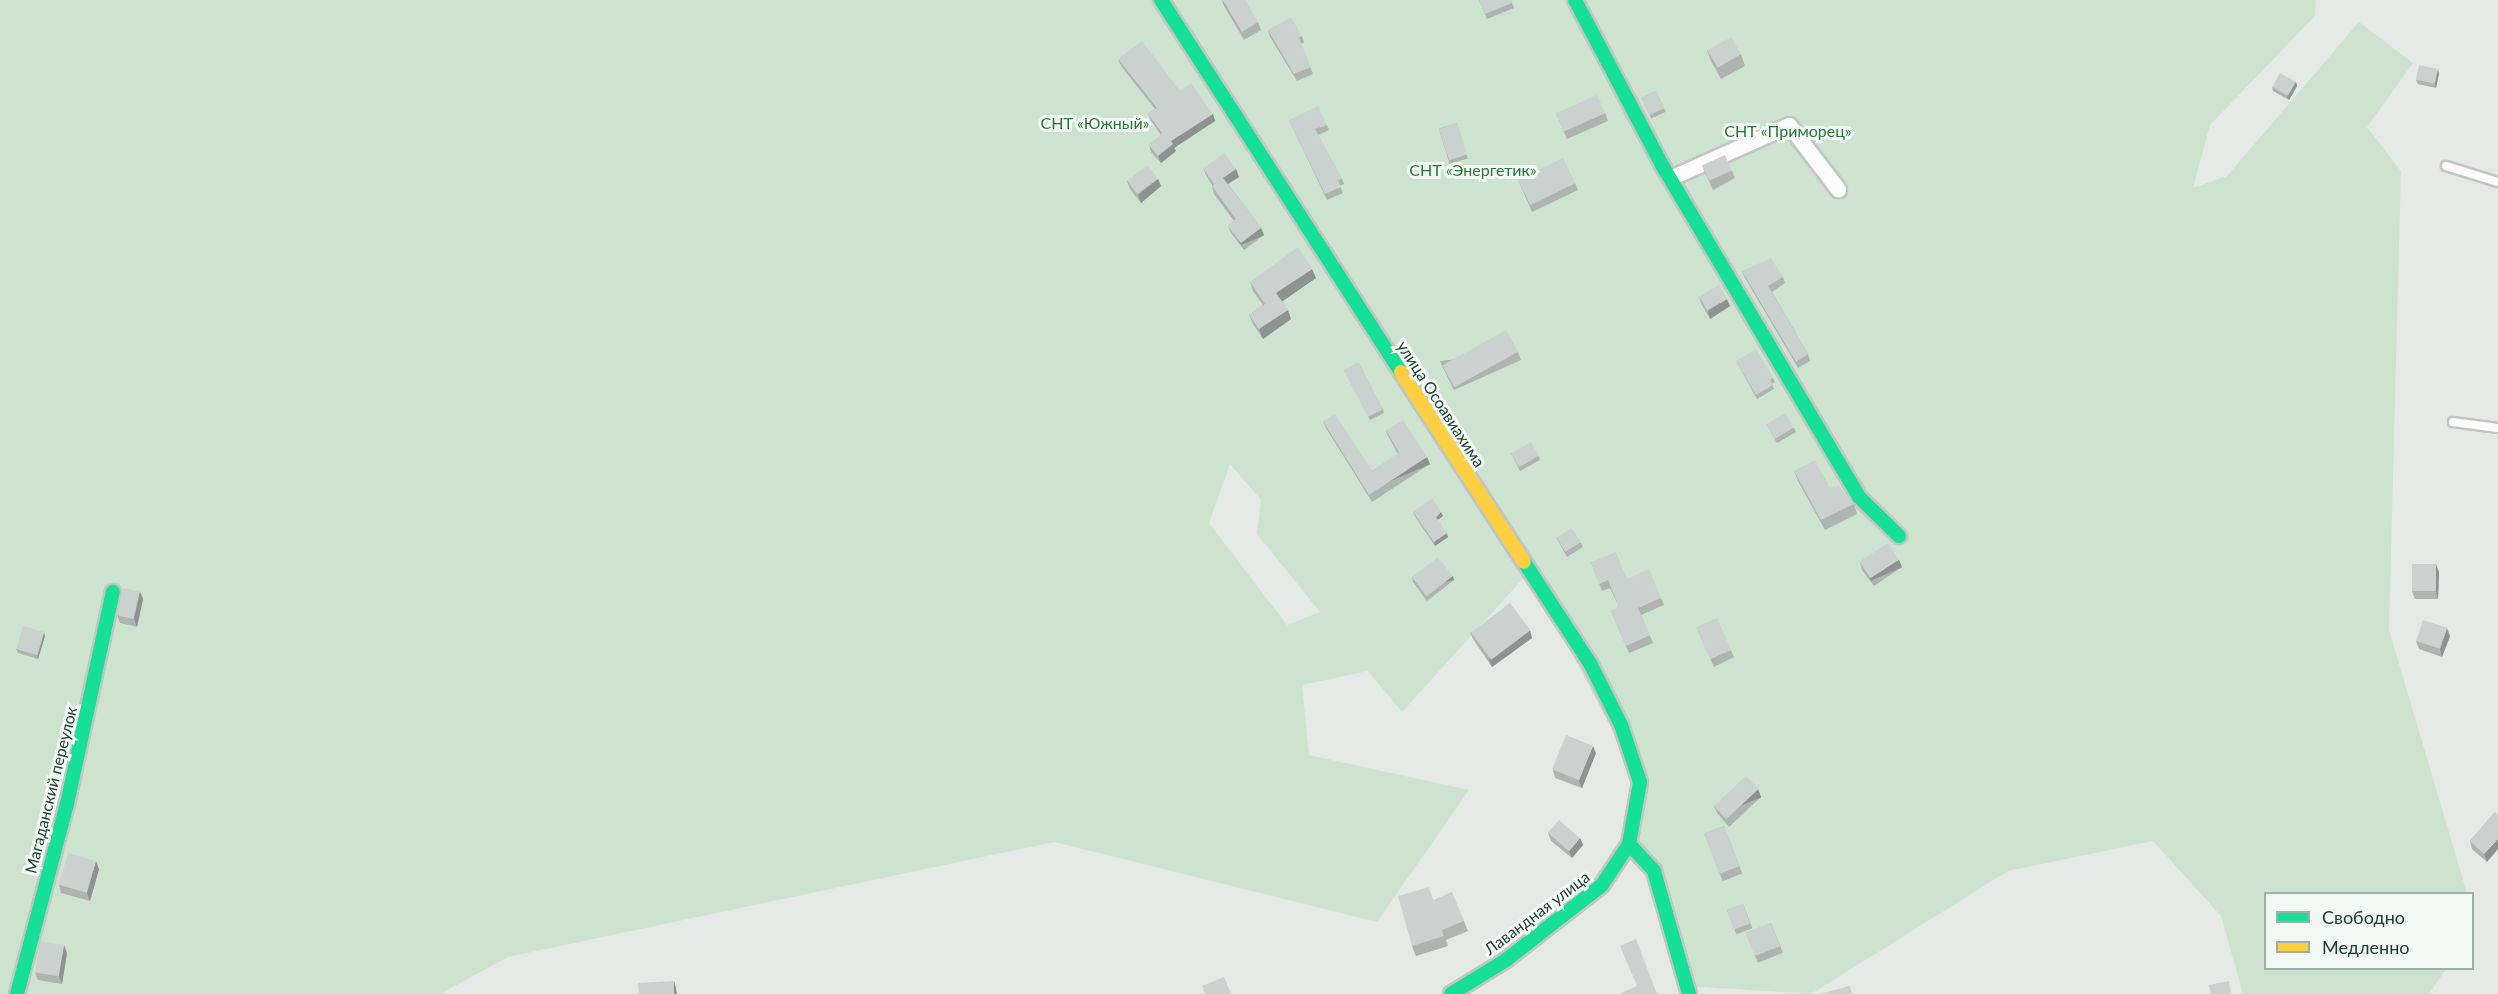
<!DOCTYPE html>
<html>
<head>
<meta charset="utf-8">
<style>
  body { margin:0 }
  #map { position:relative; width:2498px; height:994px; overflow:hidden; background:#e4e9e6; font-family:Lato,sans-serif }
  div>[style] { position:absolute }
  .green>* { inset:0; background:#cde3d0 }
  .roads { filter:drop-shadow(2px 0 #c1c6c3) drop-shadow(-2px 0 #c1c6c3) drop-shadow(0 2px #c1c6c3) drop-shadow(0 -2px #c1c6c3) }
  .lane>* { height:8px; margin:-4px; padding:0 4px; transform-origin:4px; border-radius:4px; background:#fbfcfb }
  .street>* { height:15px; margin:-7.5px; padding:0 7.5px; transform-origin:7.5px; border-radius:7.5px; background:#fbfcfb }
  .fast>* { height:14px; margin:-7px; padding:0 7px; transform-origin:7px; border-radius:7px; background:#16e098 }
  .slow>* { height:14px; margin:-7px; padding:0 7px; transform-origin:7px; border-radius:7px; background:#ffcf43 }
  .wall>* { inset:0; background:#afb4b1; transform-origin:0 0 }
  .shaded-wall>* { inset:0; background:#8e9290; transform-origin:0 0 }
  .building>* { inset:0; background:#cbd1ce; transform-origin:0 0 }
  span { translate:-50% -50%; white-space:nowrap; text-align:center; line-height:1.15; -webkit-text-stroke:6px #f2f9f4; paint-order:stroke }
  .park-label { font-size:16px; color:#2a753d }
  .street-label { font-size:16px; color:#213d32 }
  .legend { position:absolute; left:2264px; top:892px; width:210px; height:78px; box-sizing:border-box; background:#f2f9f4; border:2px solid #9eaea6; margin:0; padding:8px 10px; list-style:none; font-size:18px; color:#213d32 }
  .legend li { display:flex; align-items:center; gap:12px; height:30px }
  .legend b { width:30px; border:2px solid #9eaea6 }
</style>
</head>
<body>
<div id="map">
  <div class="green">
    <i style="clip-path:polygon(evenodd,0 0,2316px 0,2315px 16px,2210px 125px,2193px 188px,2227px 176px,2359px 22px,2413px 63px,2367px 127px,2401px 171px,2389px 630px,2467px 893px,2266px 894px,2266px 968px,2446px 969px,2429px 994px,2243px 994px,2221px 916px,2153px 841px,2008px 871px,1811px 994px,1687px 986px,1654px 871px,1629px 844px,1640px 783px,1529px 572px,1402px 712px,1368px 671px,1302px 685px,1309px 755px,1469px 790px,1377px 922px,1054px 842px,508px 957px,440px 994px,0 994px,0 0,1230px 464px,1261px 500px,1257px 534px,1320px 612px,1287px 625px,1209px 523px,1230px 464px)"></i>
  </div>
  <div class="roads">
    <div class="lane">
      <i style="left:2446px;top:166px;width:54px;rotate:17.1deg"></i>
      <i style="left:2453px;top:422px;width:45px;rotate:7.6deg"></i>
    </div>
    <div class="street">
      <i style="left:1670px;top:178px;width:130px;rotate:-24deg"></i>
      <i style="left:1789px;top:125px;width:81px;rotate:52.6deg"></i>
    </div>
    <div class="fast">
      <i style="left:1161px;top:0;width:443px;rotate:57.2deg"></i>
      <i style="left:1575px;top:0;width:187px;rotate:62.2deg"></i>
      <i style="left:1662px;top:165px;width:386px;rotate:59.3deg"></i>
      <i style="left:1859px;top:497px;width:56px;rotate:44.3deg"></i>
      <i style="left:1629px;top:844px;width:37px;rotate:47deg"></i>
      <i style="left:1654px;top:871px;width:128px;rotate:74.1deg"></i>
      <i style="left:17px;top:994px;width:196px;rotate:-75.3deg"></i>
      <i style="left:67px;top:804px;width:217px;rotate:-77.8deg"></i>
      <i style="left:1451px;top:994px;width:65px;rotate:-31.7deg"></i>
      <i style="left:1506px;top:960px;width:122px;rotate:-38deg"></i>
      <i style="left:1602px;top:885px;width:49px;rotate:-56.6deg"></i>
      <i style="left:1629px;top:844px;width:63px;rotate:-79.9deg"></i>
      <i style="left:1640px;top:782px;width:60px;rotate:-108.4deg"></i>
      <i style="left:1621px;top:725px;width:67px;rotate:-116.6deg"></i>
      <i style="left:1591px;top:665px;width:123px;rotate:-123deg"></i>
    </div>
    <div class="slow">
      <i style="left:1401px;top:372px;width:226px;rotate:57.1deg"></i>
    </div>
  </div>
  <div class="wall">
    <i style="clip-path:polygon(1222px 0,1258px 22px,1261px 30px,1244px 40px,1224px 6px)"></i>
    <i style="clip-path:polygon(1479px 0,1511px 0,1514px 8px,1487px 19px)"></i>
    <i style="clip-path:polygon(1268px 30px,1302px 36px,1304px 42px,1301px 44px,1313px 74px,1297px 81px,1270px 37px)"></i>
    <i style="clip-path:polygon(1707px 50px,1741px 54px,1745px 66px,1721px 79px,1711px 61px)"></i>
    <i style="clip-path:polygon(1118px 59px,1180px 91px,1213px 114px,1215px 121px,1174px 148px,1176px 151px,1161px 163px,1151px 152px,1149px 145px,1161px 135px,1151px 121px,1148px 114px,1155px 109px,1121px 66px)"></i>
    <i style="clip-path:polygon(2439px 73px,2436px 88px,2418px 84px,2416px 80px)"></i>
    <i style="clip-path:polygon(2296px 82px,2297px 86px,2289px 100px,2273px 91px,2272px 87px)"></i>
    <i style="left:1656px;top:91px;width:23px;height:16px;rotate:65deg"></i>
    <i style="clip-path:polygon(1556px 113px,1605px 113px,1608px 121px,1567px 139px)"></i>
    <i style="clip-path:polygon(1289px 120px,1327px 125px,1329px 130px,1318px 135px,1342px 179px,1344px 184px,1340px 186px,1343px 193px,1327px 200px)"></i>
    <i style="left:1457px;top:123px;width:37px;height:19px;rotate:73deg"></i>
    <i style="clip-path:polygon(1702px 166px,1732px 171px,1735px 178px,1713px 190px)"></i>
    <i style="clip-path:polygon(1203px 168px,1236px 169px,1239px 177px,1228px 184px,1261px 228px,1264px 235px,1244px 250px,1231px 233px,1228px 226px,1234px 221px,1214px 194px,1212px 186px,1212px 185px,1206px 175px)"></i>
    <i style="clip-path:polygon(1158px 179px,1161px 186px,1141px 203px,1130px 189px,1127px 181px)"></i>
    <i style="clip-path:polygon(1518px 180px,1575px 183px,1578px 190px,1532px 212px)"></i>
    <i style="clip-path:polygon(1742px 271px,1783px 277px,1785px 283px,1772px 292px,1808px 354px,1810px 361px,1798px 368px,1745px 278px)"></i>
    <i style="clip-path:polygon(1316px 278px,1282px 301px,1291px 319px,1263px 339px,1253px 324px,1249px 315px,1263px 305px,1253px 291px,1250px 282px)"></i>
    <i style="clip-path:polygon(1699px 297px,1730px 306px,1710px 319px,1702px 305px)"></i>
    <i style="clip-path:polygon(1518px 352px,1521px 360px,1454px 390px,1443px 368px,1440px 361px)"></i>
    <i style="clip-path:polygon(1736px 361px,1773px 378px,1775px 382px,1772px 384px,1774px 389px,1757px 399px)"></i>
    <i style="clip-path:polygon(1344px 370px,1383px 409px,1384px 413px,1370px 420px)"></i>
    <i style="clip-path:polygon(1323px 421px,1372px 471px,1398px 454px,1388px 436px,1386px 430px,1430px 464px,1372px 502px,1326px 428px)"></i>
    <i style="clip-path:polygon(1766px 424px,1794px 428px,1796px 432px,1777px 443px)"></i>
    <i style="clip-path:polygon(1511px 453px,1539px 456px,1540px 460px,1520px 471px)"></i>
    <i style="clip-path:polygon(1794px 471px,1830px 488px,1854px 504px,1857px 514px,1825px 530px,1798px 481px)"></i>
    <i style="clip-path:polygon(1413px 512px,1443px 516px,1438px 520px,1448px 537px,1435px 546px,1414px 515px)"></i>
    <i style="clip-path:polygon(1556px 537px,1581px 543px,1583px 547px,1567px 557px)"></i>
    <i style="clip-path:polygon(1899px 560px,1902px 567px,1874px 586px,1862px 570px,1860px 562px)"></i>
    <i style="clip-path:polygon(1591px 562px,1627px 579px,1661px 598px,1664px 605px,1641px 615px,1653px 643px,1629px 653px,1611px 611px,1619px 607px,1610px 588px,1602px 591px)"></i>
    <i style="clip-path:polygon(2439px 572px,2438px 599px,2415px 599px,2412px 591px)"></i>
    <i style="clip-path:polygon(1412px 578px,1454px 580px,1427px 601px,1413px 582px)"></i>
    <i style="clip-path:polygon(140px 592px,143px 599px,137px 627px,120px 623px,117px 615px)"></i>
    <i style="clip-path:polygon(1696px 627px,1731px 650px,1734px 657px,1714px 667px)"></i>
    <i style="clip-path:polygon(1470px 632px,1532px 638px,1492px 667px,1473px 639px)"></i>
    <i style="clip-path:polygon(45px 636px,38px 659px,18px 653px,16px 649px)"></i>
    <i style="clip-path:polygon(2450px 636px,2442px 657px,2419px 649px,2416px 641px)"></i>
    <i style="clip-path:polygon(1596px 753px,1582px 788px,1555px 778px,1553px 770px)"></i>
    <i style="clip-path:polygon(1758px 789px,1761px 797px,1729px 827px,1717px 813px,1714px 806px)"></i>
    <i style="clip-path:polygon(2495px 812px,2487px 862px,2472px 849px,2470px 841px)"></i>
    <i style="left:1724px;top:826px;width:51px;height:21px;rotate:69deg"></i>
    <i style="clip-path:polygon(1548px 833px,1580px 838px,1583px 845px,1572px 858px,1551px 841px)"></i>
    <i style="clip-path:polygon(99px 869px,90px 901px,61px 893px,59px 885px)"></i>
    <i style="clip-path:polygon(1434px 900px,1464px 921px,1468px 931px,1446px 940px,1448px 946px,1416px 956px,1412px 946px)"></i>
    <i style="left:1743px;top:904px;width:26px;height:17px;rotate:69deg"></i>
    <i style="left:1771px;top:923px;width:32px;height:27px;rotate:68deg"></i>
    <i style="clip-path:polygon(67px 953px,62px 984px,38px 980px,35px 973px)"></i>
  </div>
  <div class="shaded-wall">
    <i style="clip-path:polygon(2438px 69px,2439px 73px,2436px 88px,2435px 84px)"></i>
    <i style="clip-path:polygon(2296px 82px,2297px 86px,2289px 100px,2287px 96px)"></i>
    <i style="clip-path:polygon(1213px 114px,1215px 121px,1174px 148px,1176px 151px,1161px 163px,1158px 156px,1171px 141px)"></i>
    <i style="clip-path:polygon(1236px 169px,1239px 177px,1226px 185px,1223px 178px)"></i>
    <i style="clip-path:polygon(1158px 179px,1161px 186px,1141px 203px,1138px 195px)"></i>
    <i style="left:1261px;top:228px;width:8px;height:25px;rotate:67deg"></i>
    <i style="clip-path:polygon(1312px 269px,1316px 278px,1280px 303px,1276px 293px)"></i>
    <i style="clip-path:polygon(1727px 299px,1730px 306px,1710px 319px,1708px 311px)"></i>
    <i style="clip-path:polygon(1288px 310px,1291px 319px,1263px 339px,1259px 329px)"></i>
    <i style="left:1427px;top:457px;width:8px;height:69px;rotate:67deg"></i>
    <i style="clip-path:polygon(1441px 512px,1443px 516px,1437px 520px,1436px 517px)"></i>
    <i style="clip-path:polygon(1447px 533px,1448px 537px,1435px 546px,1434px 542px)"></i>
    <i style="left:1899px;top:560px;width:8px;height:34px;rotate:67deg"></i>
    <i style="clip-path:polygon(2436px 564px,2439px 572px,2438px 599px,2436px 591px)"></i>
    <i style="left:1453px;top:576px;width:4px;height:34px;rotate:76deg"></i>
    <i style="clip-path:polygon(140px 592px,143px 599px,137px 627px,134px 619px)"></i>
    <i style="clip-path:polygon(2447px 628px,2450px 636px,2442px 657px,2440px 649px)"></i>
    <i style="clip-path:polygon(1530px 630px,1532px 638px,1492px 667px,1489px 659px)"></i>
    <i style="clip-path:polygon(44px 632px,45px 636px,38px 659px,37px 655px)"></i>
    <i style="clip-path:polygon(1593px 746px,1596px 753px,1582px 788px,1579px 781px)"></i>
    <i style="left:1758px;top:789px;width:9px;height:44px;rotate:69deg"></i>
    <i style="clip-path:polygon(1580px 838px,1583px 845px,1572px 858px,1569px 851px)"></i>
    <i style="clip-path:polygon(2498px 839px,2498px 849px,2487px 862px,2484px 854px)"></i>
    <i style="clip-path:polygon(96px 861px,99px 869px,90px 901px,87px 893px)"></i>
    <i style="clip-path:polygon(64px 945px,67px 953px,62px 984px,59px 976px)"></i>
    <i style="clip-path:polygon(674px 981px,676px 988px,677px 994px,674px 994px)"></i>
  </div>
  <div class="building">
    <i style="clip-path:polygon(1223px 0,1245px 0,1258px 22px,1242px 32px)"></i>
    <i style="clip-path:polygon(1479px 0,1511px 0,1512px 3px,1485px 14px)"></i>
    <i style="clip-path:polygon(1291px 17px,1302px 36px,1299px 38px,1311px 67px,1294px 74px,1268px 30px)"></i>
    <i style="left:1731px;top:37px;width:20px;height:27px;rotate:60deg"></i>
    <i style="clip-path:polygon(1142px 41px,1180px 91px,1191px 83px,1213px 114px,1171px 141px,1173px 144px,1158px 156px,1149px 145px,1162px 133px,1148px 114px,1157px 108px,1118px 59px)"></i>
    <i style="left:2419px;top:65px;width:19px;height:15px;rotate:12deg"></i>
    <i style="left:2280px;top:73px;width:18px;height:16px;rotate:29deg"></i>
    <i style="left:1656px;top:91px;width:19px;height:16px;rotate:65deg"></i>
    <i style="left:1597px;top:95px;width:20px;height:45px;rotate:66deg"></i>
    <i style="clip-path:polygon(1318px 106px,1327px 125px,1315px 129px,1342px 179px,1338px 180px,1341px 187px,1325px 194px,1289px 120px)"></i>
    <i style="left:1457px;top:123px;width:33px;height:19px;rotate:72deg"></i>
    <i style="clip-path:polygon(1225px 153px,1236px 169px,1223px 178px,1261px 228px,1241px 243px,1228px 226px,1236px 219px,1212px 186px,1219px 180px,1214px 184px,1203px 168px)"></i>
    <i style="left:1725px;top:155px;width:17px;height:25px;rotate:66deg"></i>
    <i style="left:1563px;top:158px;width:28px;height:50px;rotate:64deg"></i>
    <i style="left:1148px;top:165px;width:17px;height:26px;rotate:54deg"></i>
    <i style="clip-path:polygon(1298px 247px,1312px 269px,1276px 293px,1288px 310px,1259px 329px,1249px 315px,1265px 304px,1250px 282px)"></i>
    <i style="clip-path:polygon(1771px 258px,1783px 277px,1768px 286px,1808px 354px,1796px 362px,1742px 271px)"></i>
    <i style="left:1719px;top:285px;width:16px;height:23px;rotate:60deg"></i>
    <i style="left:1506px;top:330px;width:25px;height:73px;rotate:61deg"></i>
    <i style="clip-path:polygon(1756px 349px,1773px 378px,1770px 380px,1773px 385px,1756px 395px,1736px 361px)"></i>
    <i style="left:1359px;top:362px;width:53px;height:17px;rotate:63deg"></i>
    <i style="left:1785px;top:413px;width:17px;height:22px;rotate:59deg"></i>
    <i style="clip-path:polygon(1335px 414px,1372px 471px,1399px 453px,1386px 430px,1403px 420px,1427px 457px,1369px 495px,1323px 421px)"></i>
    <i style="left:1531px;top:442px;width:16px;height:23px;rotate:60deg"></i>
    <i style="clip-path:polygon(1815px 460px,1830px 488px,1838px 485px,1854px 504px,1821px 520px,1794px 471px)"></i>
    <i style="clip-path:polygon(1432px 498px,1441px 512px,1436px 517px,1447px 533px,1434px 542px,1413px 512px)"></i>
    <i style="left:1572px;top:528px;width:17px;height:18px;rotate:59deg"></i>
    <i style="left:1888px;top:543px;width:20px;height:34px;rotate:57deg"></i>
    <i style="clip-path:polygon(1616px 552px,1627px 579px,1649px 569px,1661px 598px,1638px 608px,1650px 635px,1626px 646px,1611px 611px,1619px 607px,1608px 580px,1599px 584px,1591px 562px)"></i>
    <i style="left:1438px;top:557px;width:24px;height:33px;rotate:52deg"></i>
    <i style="left:2412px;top:564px;width:24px;height:27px"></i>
    <i style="left:123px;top:588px;width:17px;height:28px;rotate:13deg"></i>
    <i style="left:1510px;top:603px;width:34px;height:49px;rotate:53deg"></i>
    <i style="left:1717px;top:618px;width:35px;height:23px;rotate:66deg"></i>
    <i style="left:2423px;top:620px;width:25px;height:22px;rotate:18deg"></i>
    <i style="left:23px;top:626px;width:22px;height:24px;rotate:16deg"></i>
    <i style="left:1566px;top:735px;width:29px;height:37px;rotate:22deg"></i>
    <i style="left:1746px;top:776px;width:18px;height:44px;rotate:47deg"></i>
    <i style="clip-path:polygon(2495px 812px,2498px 815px,2498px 839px,2484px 854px,2470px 841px)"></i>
    <i style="left:1559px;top:820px;width:28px;height:17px;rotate:41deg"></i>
    <i style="left:1724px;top:826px;width:43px;height:21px;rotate:69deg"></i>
    <i style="left:68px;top:853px;width:29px;height:33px;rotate:16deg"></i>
    <i style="clip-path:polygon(1429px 887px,1433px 900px,1452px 892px,1464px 921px,1442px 930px,1444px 936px,1412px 946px,1398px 896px)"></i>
    <i style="left:1743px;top:904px;width:21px;height:17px;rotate:71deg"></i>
    <i style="left:1771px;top:923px;width:25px;height:27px;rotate:69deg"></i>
    <i style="clip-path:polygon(1636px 939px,1657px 994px,1621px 994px,1621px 993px,1637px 986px,1620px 946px)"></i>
    <i style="left:40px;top:941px;width:24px;height:32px;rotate:9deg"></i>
    <i style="clip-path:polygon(1224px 977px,1231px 994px,1205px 994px,1202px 986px)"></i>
    <i style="clip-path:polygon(674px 981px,674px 994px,639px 994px,638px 983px)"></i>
    <i style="clip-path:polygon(2229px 981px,2231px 994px,2211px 994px,2209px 985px)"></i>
    <i style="clip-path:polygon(1850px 986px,1852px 994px,1820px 994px)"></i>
  </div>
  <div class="park-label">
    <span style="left:1095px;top:123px">СНТ «Южный»</span>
    <span style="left:1788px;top:131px">СНТ «Приморец»</span>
    <span style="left:1473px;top:170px">СНТ «Энергетик»</span>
  </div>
  <div class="street-label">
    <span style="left:1441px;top:404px;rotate:57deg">улица Осоавиахима</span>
    <span style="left:51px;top:790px;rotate:-76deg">Магаданский переулок</span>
    <span style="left:1537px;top:913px;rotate:-37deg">Лавандная улица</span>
  </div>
  <ul class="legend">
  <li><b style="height:8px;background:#16e098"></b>Свободно</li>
  <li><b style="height:8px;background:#ffcf43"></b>Медленно</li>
  </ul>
</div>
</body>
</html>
